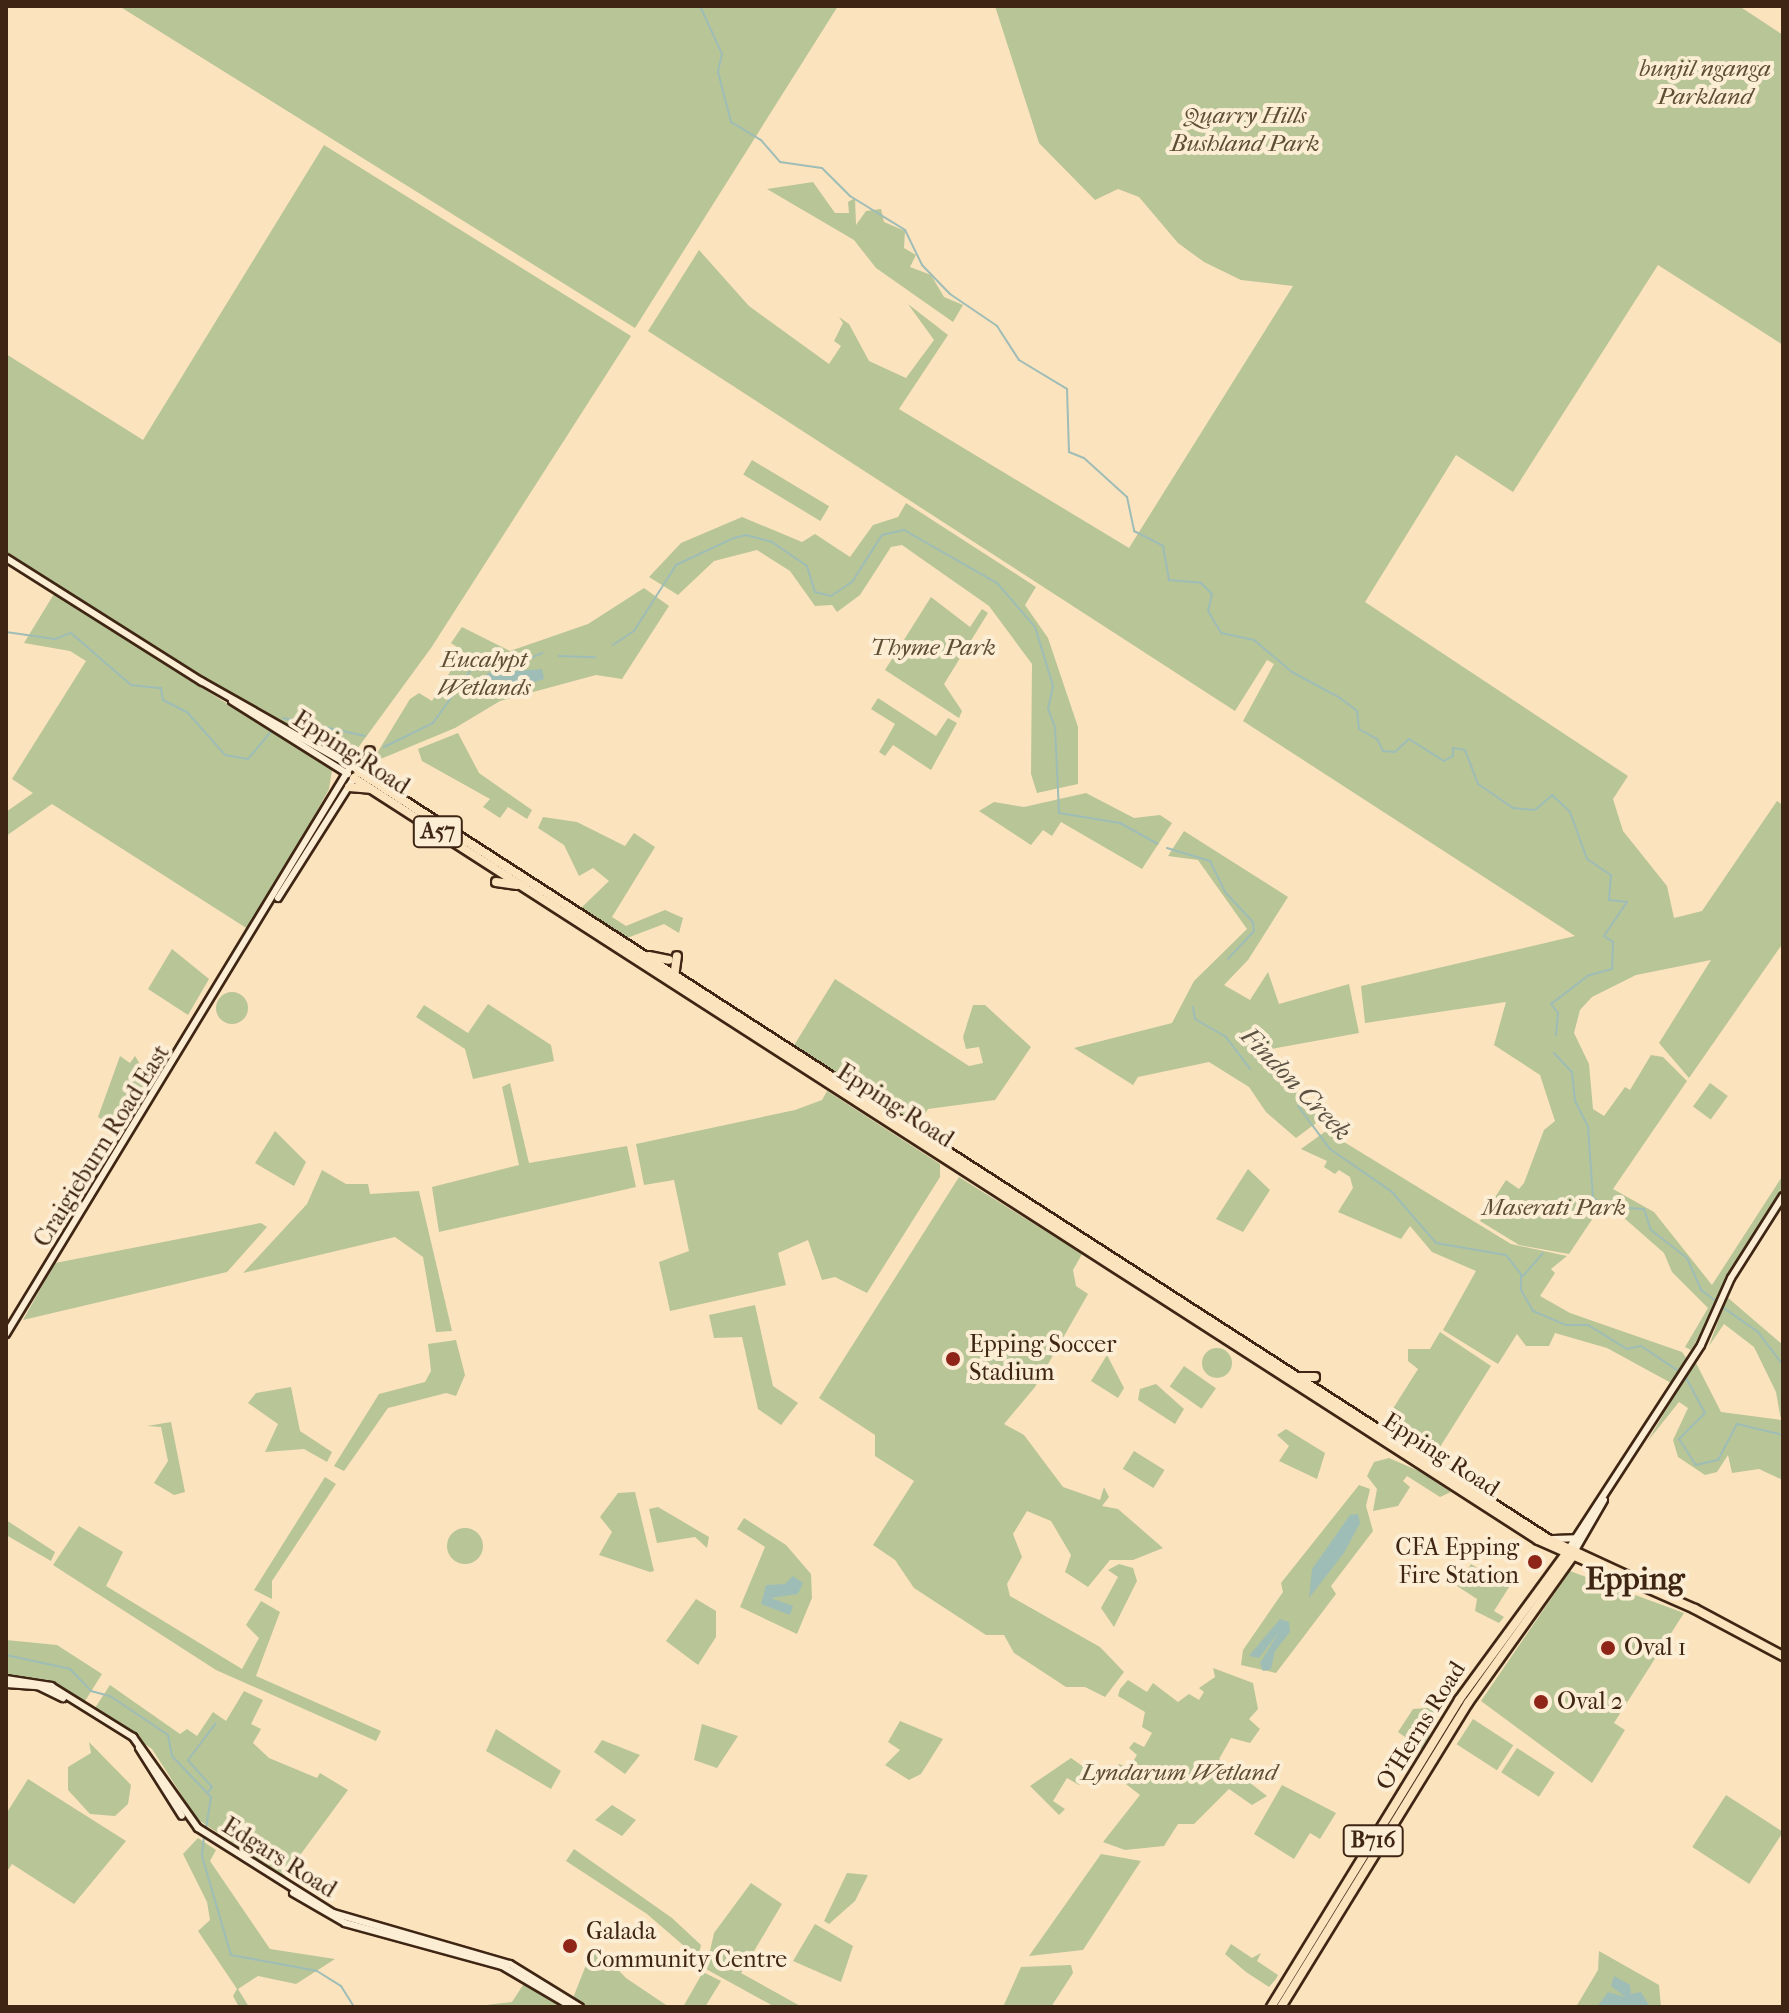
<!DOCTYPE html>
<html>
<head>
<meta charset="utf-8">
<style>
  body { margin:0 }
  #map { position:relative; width:1789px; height:2013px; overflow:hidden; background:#fbe3be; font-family:"IM FELL French Canon",serif }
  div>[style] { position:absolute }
  .green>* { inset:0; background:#b8c596; transform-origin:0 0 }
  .round { border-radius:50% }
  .water>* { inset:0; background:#9fbdb7 }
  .stream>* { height:2px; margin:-1px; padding:0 1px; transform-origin:1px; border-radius:1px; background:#9fbdb7 }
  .roads { filter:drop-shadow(2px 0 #3f2614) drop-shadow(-2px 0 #3f2614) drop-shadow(0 2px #3f2614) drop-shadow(0 -2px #3f2614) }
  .secondary>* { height:6px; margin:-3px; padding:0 3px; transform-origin:3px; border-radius:3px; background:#fcedd5 }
  .primary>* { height:8px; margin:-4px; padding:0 4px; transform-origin:4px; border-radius:4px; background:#fbe3be }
  .dots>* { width:22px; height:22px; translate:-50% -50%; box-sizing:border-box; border:4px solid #fcedd5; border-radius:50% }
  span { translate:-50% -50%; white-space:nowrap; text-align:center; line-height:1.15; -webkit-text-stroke:8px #fcedd5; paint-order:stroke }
  .shield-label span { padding:2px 6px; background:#fcedd5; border:2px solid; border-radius:6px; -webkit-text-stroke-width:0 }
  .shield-label { font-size:22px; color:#3f2614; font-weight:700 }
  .park-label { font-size:24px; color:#5d4e34; font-style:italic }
  .street-label { font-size:24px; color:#3f2614 }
  .poi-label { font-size:24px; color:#3f2614 }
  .left { translate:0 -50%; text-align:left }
  .right { translate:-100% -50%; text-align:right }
  .water-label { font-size:26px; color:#5c5345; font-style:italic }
  .district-label { font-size:32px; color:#3f2614; font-weight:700 }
  .frame { position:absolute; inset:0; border:8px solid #3f2614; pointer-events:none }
</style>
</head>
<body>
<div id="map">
  <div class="green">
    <i style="clip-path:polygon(119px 6px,838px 6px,635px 328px)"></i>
    <i style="clip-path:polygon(995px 6px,1739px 6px,1783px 35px,1783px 345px,1658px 265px,1513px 492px,1456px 455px,1365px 602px,1628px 776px,1613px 799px,1623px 831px,1667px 886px,1674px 918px,1702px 911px,1777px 801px,1783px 805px,1783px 943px,1689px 1078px,1659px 1043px,1711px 960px,1636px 975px,1592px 997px,1580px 1010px,1574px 1033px,1589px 1064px,1593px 1109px,1604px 1116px,1625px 1087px,1630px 1090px,1651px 1055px,1663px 1057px,1687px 1081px,1613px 1189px,1654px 1212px,1712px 1285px,1783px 1175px,1783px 1193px,1691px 1350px,1685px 1347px,1708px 1308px,1672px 1272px,1664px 1253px,1623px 1217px,1597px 1212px,1569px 1254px,1519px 1245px,1480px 1221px,1506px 1180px,1519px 1189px,1524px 1183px,1544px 1130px,1555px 1121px,1540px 1075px,1494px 1045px,1506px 1002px,1365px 1023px,1361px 986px,1575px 936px,1243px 721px,1274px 664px,1267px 660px,1235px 711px,648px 331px,699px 250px,749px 306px,829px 364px,841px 346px,834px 341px,843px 323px,839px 317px,849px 324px,869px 361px,906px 378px,934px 340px,908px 304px,948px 335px,899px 409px,1129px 548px,1293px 286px,1241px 280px,1204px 262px,1178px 243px,1139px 197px,1118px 189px,1095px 200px,1039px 143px)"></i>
    <i style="clip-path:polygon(324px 145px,631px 336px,431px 648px,344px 767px,6px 552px,6px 354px,143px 440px)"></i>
    <i style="clip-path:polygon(813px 182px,835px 213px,849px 213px,848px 202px,855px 198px,856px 225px,866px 211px,881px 209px,884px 222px,905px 231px,904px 248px,916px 255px,910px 267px,931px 275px,944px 297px,963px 305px,953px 322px,876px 268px,854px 240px,767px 189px)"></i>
    <i style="left:752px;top:460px;width:90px;height:17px;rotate:31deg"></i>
    <i style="clip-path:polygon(906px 503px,1036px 587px,1025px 605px,1048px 638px,1078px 727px,1078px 784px,1037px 793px,1031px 774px,1032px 664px,989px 606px,902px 545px,891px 547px,860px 595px,837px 612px,832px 605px,815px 606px,790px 571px,757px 550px,714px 561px,678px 595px,649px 577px,681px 543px,742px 517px,802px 542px,815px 534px,850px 557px,873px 525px,898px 517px)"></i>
    <i style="clip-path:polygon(644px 588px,669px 606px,622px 679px,596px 675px,500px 701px,455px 728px,371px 763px,410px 699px,419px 693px,432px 701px,463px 651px,451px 643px,462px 627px,510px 651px,588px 624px)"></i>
    <i style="clip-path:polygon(54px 594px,332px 770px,329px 789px,251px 931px,52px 804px,6px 836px,6px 812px,33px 793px,12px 779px,86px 661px,70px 651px,24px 643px)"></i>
    <i style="clip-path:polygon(931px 597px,970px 627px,982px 609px,988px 613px,944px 684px,962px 711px,959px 718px,885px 670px)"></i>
    <i style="clip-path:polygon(878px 698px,936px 736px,948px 718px,957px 723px,931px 770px,893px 745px,885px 756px,879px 752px,895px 724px,871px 709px)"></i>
    <i style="clip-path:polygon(458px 733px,479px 773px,532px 810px,527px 819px,508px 807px,500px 818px,483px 807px,490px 799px,422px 761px,418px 749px)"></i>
    <i style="clip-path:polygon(1086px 793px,1134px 818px,1160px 815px,1172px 823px,1142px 869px,1061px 822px,1052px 836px,1043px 830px,1031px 845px,979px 811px,994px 802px,1024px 807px)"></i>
    <i style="clip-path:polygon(543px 817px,577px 822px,625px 846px,634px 833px,655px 847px,612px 917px,626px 926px,665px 910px,683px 918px,679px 933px,664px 924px,627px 938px,581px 908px,609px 881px,593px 868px,579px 876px,564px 845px,538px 828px)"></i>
    <i style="clip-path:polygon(1184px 831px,1288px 897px,1248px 960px,1224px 985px,1250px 1000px,1268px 972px,1279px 1004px,1349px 984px,1359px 1033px,1271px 1049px,1280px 1076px,1327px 1115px,1296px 1138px,1266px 1112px,1249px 1087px,1209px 1062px,1138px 1077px,1133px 1085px,1074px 1048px,1172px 1023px,1194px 981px,1247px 929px,1198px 860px,1168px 856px)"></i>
    <i style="clip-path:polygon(172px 949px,209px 979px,188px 1015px,148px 989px)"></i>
    <i style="clip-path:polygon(835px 979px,969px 1066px,983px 1063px,979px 1047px,966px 1049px,963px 1037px,973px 1005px,985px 1005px,1031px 1047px,995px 1100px,928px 1109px,917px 1127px,793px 1047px)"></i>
    <i class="round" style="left:216px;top:992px;width:32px;height:32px"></i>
    <i style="clip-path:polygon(488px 1004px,551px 1045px,554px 1061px,473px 1079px,465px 1049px,416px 1017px,424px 1005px,468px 1033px)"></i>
    <i style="clip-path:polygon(120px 1056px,130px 1063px,135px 1056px,145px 1072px,149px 1065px,155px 1069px,117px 1129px,98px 1117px)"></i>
    <i style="clip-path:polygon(510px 1083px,529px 1163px,627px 1146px,636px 1187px,439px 1232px,432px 1187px,519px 1165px,502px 1087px)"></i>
    <i style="left:1710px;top:1083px;width:22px;height:29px;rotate:36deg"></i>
    <i style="clip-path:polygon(827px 1091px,940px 1164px,940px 1177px,867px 1293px,835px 1277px,822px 1280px,808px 1240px,778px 1253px,786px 1285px,670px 1311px,659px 1262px,689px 1251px,674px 1180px,644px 1185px,636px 1144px,795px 1110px,822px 1100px)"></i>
    <i style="clip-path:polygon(275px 1131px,306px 1162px,294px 1186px,255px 1163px)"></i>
    <i style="clip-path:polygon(1326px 1131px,1511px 1244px,1567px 1256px,1551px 1269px,1555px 1273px,1540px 1296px,1570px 1313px,1682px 1352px,1687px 1359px,1673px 1384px,1607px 1348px,1555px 1333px,1549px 1346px,1526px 1346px,1517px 1334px,1498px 1364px,1443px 1330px,1476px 1271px,1432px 1252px,1410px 1226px,1401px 1239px,1338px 1212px,1353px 1188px,1350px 1177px,1339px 1170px,1335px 1174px,1324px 1167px,1327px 1161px,1301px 1149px)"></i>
    <i style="clip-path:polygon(1248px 1169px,1270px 1190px,1243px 1232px,1216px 1219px)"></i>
    <i style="clip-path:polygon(322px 1170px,346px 1184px,368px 1184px,370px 1194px,419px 1191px,452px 1331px,436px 1332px,423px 1257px,395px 1237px,243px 1273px,307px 1204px)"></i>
    <i style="clip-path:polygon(959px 1177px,1082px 1254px,1073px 1270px,1076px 1286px,1088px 1294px,1035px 1387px,1004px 1424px,1024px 1435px,1063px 1487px,1100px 1500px,1104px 1487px,1109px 1497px,1102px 1506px,1118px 1509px,1163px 1548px,1133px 1560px,1110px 1560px,1088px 1587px,1065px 1572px,1071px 1555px,1051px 1521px,1027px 1511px,1013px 1534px,1022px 1557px,1007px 1584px,1010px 1596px,1100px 1647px,1124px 1672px,1105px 1697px,1085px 1687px,1066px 1687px,1014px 1653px,1004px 1635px,986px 1635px,914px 1588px,895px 1560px,873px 1545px,914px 1481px,875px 1456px,875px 1435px,819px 1398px)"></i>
    <i style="clip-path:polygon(261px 1223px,267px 1227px,227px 1272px,23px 1320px,55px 1263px)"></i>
    <i style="clip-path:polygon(1727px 1297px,1783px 1345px,1783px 1480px,1759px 1469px,1732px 1473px,1728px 1455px,1717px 1472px,1705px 1475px,1678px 1457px,1673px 1440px,1688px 1408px,1679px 1402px,1647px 1442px,1695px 1361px,1721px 1412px,1781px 1420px,1776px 1392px,1754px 1347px,1724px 1324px,1709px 1346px)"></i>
    <i style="clip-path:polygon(755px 1305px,773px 1386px,798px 1403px,781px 1425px,758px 1409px,742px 1337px,714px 1338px,709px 1315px)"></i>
    <i style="clip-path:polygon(1440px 1332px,1491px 1366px,1433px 1458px,1382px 1426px,1418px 1369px,1408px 1361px,1408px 1349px,1430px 1349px)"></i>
    <i style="clip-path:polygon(456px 1340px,465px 1375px,456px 1396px,446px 1393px,388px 1408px,344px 1471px,334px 1466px,379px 1394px,425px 1382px,431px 1371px,428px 1344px)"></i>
    <i class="round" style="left:1202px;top:1348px;width:30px;height:30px"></i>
    <i style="clip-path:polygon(1107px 1355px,1124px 1388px,1118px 1398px,1091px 1381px)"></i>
    <i style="left:1184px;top:1366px;width:39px;height:25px;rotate:35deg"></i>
    <i style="clip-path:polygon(1156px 1384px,1184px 1409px,1175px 1424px,1138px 1400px,1140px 1389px)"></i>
    <i style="clip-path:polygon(291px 1387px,300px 1431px,332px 1452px,327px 1462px,304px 1449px,265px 1452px,278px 1424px,248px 1403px,256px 1393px)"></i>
    <i style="clip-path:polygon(171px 1422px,185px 1492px,174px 1495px,154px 1483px,168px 1461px,161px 1427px,147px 1426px)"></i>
    <i style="clip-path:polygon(1286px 1429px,1325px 1453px,1317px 1479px,1279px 1461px,1289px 1446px,1277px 1435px)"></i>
    <i style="left:1134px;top:1451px;width:36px;height:21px;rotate:32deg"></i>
    <i style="clip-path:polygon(1389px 1458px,1421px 1472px,1451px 1492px,1440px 1497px,1407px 1476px,1403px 1481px,1410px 1487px,1398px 1506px,1373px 1511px,1377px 1489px,1367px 1476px,1374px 1462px)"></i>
    <i style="clip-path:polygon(325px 1477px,336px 1484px,272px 1581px,272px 1599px,254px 1590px)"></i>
    <i style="clip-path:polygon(1359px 1485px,1370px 1489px,1366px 1506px,1373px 1531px,1331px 1586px,1336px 1594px,1276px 1673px,1241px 1665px,1243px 1650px,1283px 1592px,1281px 1583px)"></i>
    <i style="clip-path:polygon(635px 1492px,654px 1571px,650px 1572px,599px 1555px,612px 1532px,600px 1517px,618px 1493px)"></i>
    <i style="clip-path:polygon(658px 1507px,709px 1537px,707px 1548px,695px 1537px,657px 1543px,649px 1509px)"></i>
    <i style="clip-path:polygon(744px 1518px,786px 1545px,811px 1574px,812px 1598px,797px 1634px,740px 1607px,765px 1547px,737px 1529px)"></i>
    <i style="clip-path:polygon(6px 1520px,55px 1552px,51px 1561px,6px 1535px)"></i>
    <i style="clip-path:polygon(79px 1526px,123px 1552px,106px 1586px,242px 1669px,259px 1638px,246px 1625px,261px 1601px,280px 1612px,256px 1676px,381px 1731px,376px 1741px,216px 1670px,53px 1565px)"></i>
    <i class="round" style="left:447px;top:1528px;width:36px;height:36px"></i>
    <i style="clip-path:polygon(1119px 1564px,1133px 1568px,1137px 1581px,1114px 1627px,1101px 1608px,1118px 1577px,1108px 1570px)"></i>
    <i style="clip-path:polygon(1471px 1564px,1490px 1576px,1496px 1568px,1511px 1584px,1494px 1611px,1504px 1617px,1499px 1623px,1475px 1611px,1477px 1599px,1457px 1586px)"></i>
    <i style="clip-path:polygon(1570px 1571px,1684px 1613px,1614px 1723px,1625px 1730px,1592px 1783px,1481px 1701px)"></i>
    <i style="clip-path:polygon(696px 1599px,716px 1611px,716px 1637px,698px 1665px,666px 1641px)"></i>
    <i style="clip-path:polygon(6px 1640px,57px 1645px,102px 1674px,85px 1701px,48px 1680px,6px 1675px)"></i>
    <i style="clip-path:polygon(1213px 1668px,1253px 1683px,1258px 1709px,1249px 1719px,1260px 1729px,1250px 1743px,1231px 1738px,1219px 1759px,1267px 1796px,1252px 1805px,1229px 1789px,1194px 1824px,1178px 1824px,1164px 1846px,1125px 1850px,1103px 1842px,1140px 1795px,1113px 1774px,1119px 1764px,1129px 1768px,1137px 1755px,1129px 1748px,1134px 1742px,1144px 1747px,1152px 1733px,1142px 1727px,1145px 1712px,1118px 1696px,1120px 1689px,1128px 1680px,1147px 1692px,1153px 1683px,1178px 1702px,1189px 1694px,1199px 1700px,1204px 1692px,1199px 1688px,1215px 1677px)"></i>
    <i style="clip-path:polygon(110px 1685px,180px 1734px,187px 1729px,197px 1736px,213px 1712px,226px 1721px,244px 1691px,263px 1700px,251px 1724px,261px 1729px,253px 1743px,269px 1758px,317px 1778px,320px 1773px,348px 1790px,284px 1877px,197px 1819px,152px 1749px,95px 1708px)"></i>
    <i style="clip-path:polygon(1441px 1707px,1423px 1750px,1398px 1732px,1413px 1709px)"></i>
    <i style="left:1473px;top:1719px;width:48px;height:30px;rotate:33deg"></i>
    <i style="clip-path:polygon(900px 1721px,943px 1739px,921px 1774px,909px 1780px,885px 1765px,900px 1750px,888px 1742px)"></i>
    <i style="clip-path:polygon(702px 1724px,738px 1736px,717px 1768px,694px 1760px)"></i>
    <i style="clip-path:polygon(496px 1729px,561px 1771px,551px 1789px,486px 1751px)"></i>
    <i style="clip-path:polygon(602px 1740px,640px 1755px,625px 1774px,594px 1752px)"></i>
    <i style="clip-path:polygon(89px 1742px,131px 1785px,128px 1804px,115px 1816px,90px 1814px,68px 1790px,68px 1767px,91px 1753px)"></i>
    <i style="left:1517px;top:1748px;width:45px;height:29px;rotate:33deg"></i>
    <i style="clip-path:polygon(1071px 1758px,1088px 1770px,1079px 1785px,1067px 1778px,1053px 1801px,1065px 1809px,1059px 1815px,1030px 1786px)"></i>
    <i style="clip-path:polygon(28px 1779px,126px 1841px,74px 1904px,12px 1864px,6px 1873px,6px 1814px)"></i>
    <i style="clip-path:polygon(1282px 1785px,1336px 1813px,1320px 1839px,1310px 1833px,1294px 1859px,1254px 1834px)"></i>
    <i style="left:1726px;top:1795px;width:68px;height:62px;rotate:33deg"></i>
    <i style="clip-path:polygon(612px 1805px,636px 1820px,622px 1836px,595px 1820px)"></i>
    <i style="clip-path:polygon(198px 1838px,216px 1850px,210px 1861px,270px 1949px,335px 1959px,296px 1984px,258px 1976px,238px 1989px,249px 2007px,239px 2007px,233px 1996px,237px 1989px,198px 1931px,210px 1920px,207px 1902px,183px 1854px)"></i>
    <i style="clip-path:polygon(574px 1849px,672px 1918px,701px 1945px,698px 1958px,647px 1914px,566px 1861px)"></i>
    <i style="clip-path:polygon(1101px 1854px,1141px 1861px,1083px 1950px,1029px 1956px)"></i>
    <i style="clip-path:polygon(847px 1873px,868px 1875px,855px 1901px,829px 1924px,824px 1921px)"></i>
    <i style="clip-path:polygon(751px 1883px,782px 1904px,741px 1973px,802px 2007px,775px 2007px,706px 1969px,714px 1933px)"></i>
    <i style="clip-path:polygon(815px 1924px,853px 1946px,841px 1982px,793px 1961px)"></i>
    <i style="clip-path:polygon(1231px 1944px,1252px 1958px,1261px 1953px,1257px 1961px,1278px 1975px,1276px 1979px,1269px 1987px,1246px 1972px,1225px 1954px)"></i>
    <i style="clip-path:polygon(594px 1945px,626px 1978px,669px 2007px,587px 2007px,573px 1998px)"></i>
    <i style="clip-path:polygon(1599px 1951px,1659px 1985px,1661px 2007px,1576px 2007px,1598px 1970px)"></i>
    <i style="clip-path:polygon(1071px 1965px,1073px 1973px,1051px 2007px,1003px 2007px,1021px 1967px)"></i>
    <i style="clip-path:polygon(703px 1972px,721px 1981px,705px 2007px,683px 2007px)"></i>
    <i style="clip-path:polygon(525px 1982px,564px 2007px,469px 2007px,512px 2002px)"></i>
  </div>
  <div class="water">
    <i style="clip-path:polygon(542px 669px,544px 679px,491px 696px,479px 683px,488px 673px)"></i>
    <i style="clip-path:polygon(1358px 1514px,1360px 1523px,1344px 1553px,1309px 1598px,1312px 1569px,1350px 1515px)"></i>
    <i style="clip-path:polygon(793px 1576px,803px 1583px,798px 1594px,771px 1598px,793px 1606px,790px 1615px,761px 1604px,766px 1585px,785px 1584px)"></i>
    <i style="clip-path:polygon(1280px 1619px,1289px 1622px,1290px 1632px,1275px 1651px,1271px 1669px,1263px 1671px,1260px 1663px,1279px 1632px,1259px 1658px,1249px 1656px)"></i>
    <i style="clip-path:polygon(1614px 1976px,1630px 1985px,1631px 1994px,1641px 1992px,1650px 2007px,1597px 2007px,1608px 1992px,1625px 1997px,1611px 1986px)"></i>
  </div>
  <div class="stream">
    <i style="left:700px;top:6px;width:53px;rotate:65.4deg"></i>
    <i style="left:722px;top:54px;width:18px;rotate:103deg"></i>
    <i style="left:718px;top:72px;width:52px;rotate:75.4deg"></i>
    <i style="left:731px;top:122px;width:35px;rotate:31deg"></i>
    <i style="left:761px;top:140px;width:29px;rotate:49deg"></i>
    <i style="left:780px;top:162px;width:42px;rotate:8.1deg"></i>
    <i style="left:822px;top:168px;width:40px;rotate:45deg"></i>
    <i style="left:850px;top:196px;width:65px;rotate:31.7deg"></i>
    <i style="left:905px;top:230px;width:39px;rotate:64deg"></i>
    <i style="left:922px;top:265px;width:40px;rotate:46deg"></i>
    <i style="left:950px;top:294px;width:57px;rotate:34.2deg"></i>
    <i style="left:997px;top:326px;width:40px;rotate:57.1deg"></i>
    <i style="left:1019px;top:360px;width:56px;rotate:31.1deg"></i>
    <i style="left:1067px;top:389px;width:63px;rotate:88.2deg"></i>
    <i style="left:1069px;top:452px;width:16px;rotate:22deg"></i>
    <i style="left:1084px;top:458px;width:58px;rotate:42.2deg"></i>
    <i style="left:1127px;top:497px;width:35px;rotate:78deg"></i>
    <i style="left:1134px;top:531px;width:33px;rotate:27deg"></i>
    <i style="left:1163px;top:546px;width:35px;rotate:80deg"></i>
    <i style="left:1169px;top:580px;width:32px;rotate:5deg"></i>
    <i style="left:1201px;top:583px;width:16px;rotate:45deg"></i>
    <i style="left:1212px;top:594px;width:17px;rotate:103deg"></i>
    <i style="left:1208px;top:611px;width:26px;rotate:59deg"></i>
    <i style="left:1221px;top:633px;width:34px;rotate:12deg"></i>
    <i style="left:1254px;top:640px;width:50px;rotate:40.1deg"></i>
    <i style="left:1292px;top:672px;width:55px;rotate:28.4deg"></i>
    <i style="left:1340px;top:698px;width:21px;rotate:37deg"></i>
    <i style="left:1357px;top:711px;width:18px;rotate:84deg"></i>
    <i style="left:1359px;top:729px;width:21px;rotate:29deg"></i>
    <i style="left:1377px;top:739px;width:13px;rotate:63deg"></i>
    <i style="left:1383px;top:751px;width:12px;rotate:5deg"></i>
    <i style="left:1395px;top:752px;width:19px;rotate:-43deg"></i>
    <i style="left:1409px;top:739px;width:41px;rotate:32.2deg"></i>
    <i style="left:1444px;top:761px;width:10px;rotate:-29deg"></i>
    <i style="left:1453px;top:756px;width:8px;rotate:-90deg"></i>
    <i style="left:1453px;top:748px;width:12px;rotate:9deg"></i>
    <i style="left:1465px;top:750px;width:36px;rotate:69deg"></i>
    <i style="left:1478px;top:784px;width:42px;rotate:34.4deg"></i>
    <i style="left:1513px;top:808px;width:22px;rotate:5deg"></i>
    <i style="left:1535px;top:810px;width:23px;rotate:-41deg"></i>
    <i style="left:1552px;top:795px;width:25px;rotate:43deg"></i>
    <i style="left:1570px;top:812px;width:50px;rotate:70.1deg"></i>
    <i style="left:1587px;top:859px;width:29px;rotate:34deg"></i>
    <i style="left:1611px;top:875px;width:25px;rotate:95deg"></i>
    <i style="left:1609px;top:900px;width:18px;rotate:6deg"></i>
    <i style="left:1627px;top:902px;width:41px;rotate:124.1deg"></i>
    <i style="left:1604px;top:936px;width:11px;rotate:34deg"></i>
    <i style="left:1613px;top:942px;width:27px;rotate:92deg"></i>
    <i style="left:1612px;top:969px;width:24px;rotate:165deg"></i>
    <i style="left:1589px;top:975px;width:48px;rotate:142.7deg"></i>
    <i style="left:1551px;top:1004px;width:11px;rotate:52deg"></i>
    <i style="left:1558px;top:1013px;width:22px;rotate:95deg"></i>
    <i style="left:6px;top:632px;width:49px;rotate:8.1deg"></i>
    <i style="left:55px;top:639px;width:17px;rotate:-21deg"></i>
    <i style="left:71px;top:633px;width:79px;rotate:40.9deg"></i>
    <i style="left:131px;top:685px;width:30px;rotate:6deg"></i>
    <i style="left:161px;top:688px;width:12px;rotate:81deg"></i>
    <i style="left:163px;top:700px;width:27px;rotate:27deg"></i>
    <i style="left:187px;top:712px;width:57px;rotate:48.5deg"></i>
    <i style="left:225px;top:755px;width:23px;rotate:10deg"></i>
    <i style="left:248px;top:759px;width:38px;rotate:-50deg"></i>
    <i style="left:613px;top:645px;width:25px;rotate:-34deg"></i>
    <i style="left:634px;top:631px;width:78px;rotate:-57.5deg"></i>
    <i style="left:676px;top:565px;width:64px;rotate:-25deg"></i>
    <i style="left:734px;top:538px;width:12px;rotate:-14deg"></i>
    <i style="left:746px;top:535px;width:27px;rotate:15deg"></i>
    <i style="left:772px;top:542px;width:42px;rotate:34.4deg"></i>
    <i style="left:807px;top:566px;width:27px;rotate:73deg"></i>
    <i style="left:815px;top:592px;width:16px;rotate:14deg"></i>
    <i style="left:831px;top:596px;width:25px;rotate:-34deg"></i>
    <i style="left:852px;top:582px;width:56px;rotate:-57.4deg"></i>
    <i style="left:882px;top:535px;width:23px;rotate:-13deg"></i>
    <i style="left:904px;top:530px;width:107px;rotate:29.7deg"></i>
    <i style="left:997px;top:583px;width:58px;rotate:49.2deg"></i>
    <i style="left:1035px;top:627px;width:62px;rotate:73deg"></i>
    <i style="left:1053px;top:686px;width:24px;rotate:102deg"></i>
    <i style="left:1048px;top:709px;width:19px;rotate:69deg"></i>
    <i style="left:1055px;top:727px;width:86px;rotate:87.3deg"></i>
    <i style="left:1059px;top:813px;width:62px;rotate:9.3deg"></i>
    <i style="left:1120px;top:823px;width:43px;rotate:28.9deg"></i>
    <i style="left:559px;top:656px;width:36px;rotate:2deg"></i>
    <i style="left:489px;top:660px;width:26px;rotate:11deg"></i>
    <i style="left:515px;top:665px;width:30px;rotate:-24deg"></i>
    <i style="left:283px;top:718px;width:84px;rotate:12.4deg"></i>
    <i style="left:384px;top:747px;width:55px;rotate:-26.1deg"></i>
    <i style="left:433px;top:723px;width:69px;rotate:-54.5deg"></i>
    <i style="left:1167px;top:848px;width:45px;rotate:16.8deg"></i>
    <i style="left:1210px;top:861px;width:34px;rotate:64deg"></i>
    <i style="left:1225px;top:892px;width:41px;rotate:47deg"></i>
    <i style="left:1253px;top:922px;width:9px;rotate:84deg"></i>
    <i style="left:1254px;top:931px;width:38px;rotate:133deg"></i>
    <i style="left:1193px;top:1007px;width:12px;rotate:81deg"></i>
    <i style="left:1195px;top:1019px;width:36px;rotate:30deg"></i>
    <i style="left:1226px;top:1037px;width:40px;rotate:53deg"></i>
    <i style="left:1554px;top:1053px;width:26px;rotate:47deg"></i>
    <i style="left:1572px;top:1072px;width:29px;rotate:84deg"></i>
    <i style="left:1575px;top:1101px;width:29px;rotate:63deg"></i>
    <i style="left:1588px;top:1127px;width:71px;rotate:86deg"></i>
    <i style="left:1593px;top:1198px;width:16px;rotate:30deg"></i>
    <i style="left:1607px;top:1206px;width:37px;rotate:5deg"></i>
    <i style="left:1644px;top:1209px;width:22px;rotate:72deg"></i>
    <i style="left:1651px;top:1230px;width:46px;rotate:37.9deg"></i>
    <i style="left:1687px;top:1258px;width:35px;rotate:66deg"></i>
    <i style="left:1701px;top:1290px;width:20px;rotate:37deg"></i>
    <i style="left:1298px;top:1106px;width:54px;rotate:53.3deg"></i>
    <i style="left:1330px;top:1149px;width:75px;rotate:34.7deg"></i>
    <i style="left:1392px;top:1192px;width:67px;rotate:49.2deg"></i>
    <i style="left:1436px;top:1243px;width:71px;rotate:9.7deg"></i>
    <i style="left:1506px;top:1255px;width:24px;rotate:52deg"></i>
    <i style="left:1521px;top:1274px;width:16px;rotate:90deg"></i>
    <i style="left:1521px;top:1290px;width:24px;rotate:60deg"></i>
    <i style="left:1533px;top:1311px;width:36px;rotate:23deg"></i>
    <i style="left:1566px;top:1325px;width:22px"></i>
    <i style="left:1588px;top:1325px;width:46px;rotate:31.6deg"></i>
    <i style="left:1627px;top:1349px;width:14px;rotate:-12deg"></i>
    <i style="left:1641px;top:1346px;width:47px;rotate:33.7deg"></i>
    <i style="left:1736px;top:1264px;width:18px;rotate:-56deg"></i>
    <i style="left:1523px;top:1276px;width:30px;rotate:-49deg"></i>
    <i style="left:1721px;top:1306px;width:45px;rotate:35.1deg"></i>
    <i style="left:1758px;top:1332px;width:41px;rotate:52.9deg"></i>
    <i style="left:1685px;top:1376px;width:42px;rotate:61.6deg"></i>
    <i style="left:1705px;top:1413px;width:37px;rotate:135deg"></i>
    <i style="left:1679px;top:1439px;width:31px;rotate:57deg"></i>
    <i style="left:1696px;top:1465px;width:23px;rotate:-13deg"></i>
    <i style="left:1718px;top:1460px;width:41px;rotate:-62.2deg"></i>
    <i style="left:1737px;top:1424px;width:47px;rotate:13.4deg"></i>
    <i style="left:6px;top:1655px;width:66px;rotate:12.3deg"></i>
    <i style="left:70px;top:1669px;width:30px;rotate:46deg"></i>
    <i style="left:91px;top:1691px;width:20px;rotate:15deg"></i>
    <i style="left:110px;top:1696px;width:70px;rotate:33.9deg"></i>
    <i style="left:168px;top:1735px;width:21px;rotate:79deg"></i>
    <i style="left:172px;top:1756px;width:57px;rotate:46.4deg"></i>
    <i style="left:211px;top:1797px;width:33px;rotate:99deg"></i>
    <i style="left:208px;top:1792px;width:6px;rotate:-51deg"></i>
    <i style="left:212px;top:1787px;width:36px;rotate:-132deg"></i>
    <i style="left:188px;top:1760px;width:46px;rotate:-52.9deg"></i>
    <i style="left:204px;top:1836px;width:20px;rotate:96deg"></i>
    <i style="left:202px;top:1856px;width:103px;rotate:73.7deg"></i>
    <i style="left:231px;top:1955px;width:87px;rotate:10.5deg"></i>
    <i style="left:317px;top:1971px;width:28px;rotate:32deg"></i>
    <i style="left:341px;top:1986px;width:25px;rotate:58deg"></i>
  </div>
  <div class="roads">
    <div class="secondary">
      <i style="left:6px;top:558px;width:232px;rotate:32.3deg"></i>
      <i style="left:201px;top:681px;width:176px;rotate:29.6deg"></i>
      <i style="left:232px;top:701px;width:137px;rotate:32.2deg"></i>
      <i style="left:336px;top:755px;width:20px;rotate:11deg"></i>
      <i style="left:278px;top:898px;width:144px;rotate:-57.7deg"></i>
      <i style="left:6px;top:1334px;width:665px;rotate:-58.73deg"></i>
      <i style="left:1553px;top:1539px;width:23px;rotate:-2deg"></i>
      <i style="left:1568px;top:1550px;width:244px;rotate:-57deg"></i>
      <i style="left:1701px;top:1345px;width:73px;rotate:-65.9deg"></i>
      <i style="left:1731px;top:1278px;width:97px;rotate:-57.6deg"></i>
      <i style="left:1574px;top:1552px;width:60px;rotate:-60deg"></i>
      <i style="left:6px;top:1679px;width:46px;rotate:8.8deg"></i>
      <i style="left:51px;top:1686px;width:97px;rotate:31.9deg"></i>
      <i style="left:133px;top:1737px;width:112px;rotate:54.5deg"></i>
      <i style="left:198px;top:1828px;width:160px;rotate:32.2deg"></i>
      <i style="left:333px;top:1913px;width:184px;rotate:16.1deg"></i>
      <i style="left:510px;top:1964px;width:82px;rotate:31.6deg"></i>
      <i style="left:6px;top:1684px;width:32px;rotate:4deg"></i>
      <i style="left:38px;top:1686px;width:28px;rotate:26deg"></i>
      <i style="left:139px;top:1748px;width:80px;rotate:57.7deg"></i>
      <i style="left:293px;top:1893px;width:60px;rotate:30deg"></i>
      <i style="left:345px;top:1923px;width:163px;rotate:15.3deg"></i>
      <i style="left:502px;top:1966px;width:81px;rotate:30.4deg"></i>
    </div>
    <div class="primary">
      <i style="left:358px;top:771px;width:1416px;rotate:32.84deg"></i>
      <i style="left:1548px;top:1539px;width:119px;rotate:24.8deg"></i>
      <i style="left:366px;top:775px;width:24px;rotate:-81deg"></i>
      <i style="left:354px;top:778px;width:1408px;rotate:32.76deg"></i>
      <i style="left:1538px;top:1540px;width:171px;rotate:23.7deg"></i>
      <i style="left:1695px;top:1609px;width:100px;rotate:28.1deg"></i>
      <i style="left:349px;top:787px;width:21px;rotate:5deg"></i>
      <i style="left:496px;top:882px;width:21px;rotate:8deg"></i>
      <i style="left:649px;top:956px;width:20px;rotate:11deg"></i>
      <i style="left:674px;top:977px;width:21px;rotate:-82deg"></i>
      <i style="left:1300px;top:1377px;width:15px"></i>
      <i style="left:1271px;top:2007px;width:360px;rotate:-58.5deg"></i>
      <i style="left:1459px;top:1700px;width:181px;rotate:-53.8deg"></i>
      <i style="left:1281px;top:2007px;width:357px;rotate:-58.4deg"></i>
      <i style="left:1468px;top:1703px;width:179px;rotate:-54.5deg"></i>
    </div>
  </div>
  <div class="dots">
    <i style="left:953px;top:1359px;background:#8f2418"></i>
    <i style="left:1535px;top:1562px;background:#8f2418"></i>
    <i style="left:1608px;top:1648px;background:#8f2418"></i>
    <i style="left:1541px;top:1702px;background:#8f2418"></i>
    <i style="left:570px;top:1946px;background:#8f2418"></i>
  </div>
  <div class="shield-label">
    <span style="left:438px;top:832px">A57</span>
    <span style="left:1373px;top:1841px">B716</span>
  </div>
  <div class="park-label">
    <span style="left:1705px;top:83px">bunjil nganga<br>Parkland</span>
    <span style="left:1245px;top:130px">Quarry Hills<br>Bushland Park</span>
    <span style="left:933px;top:648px">Thyme Park</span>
    <span style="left:484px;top:674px">Eucalypt<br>Wetlands</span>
    <span style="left:1554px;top:1208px">Maserati Park</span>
    <span style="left:1179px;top:1773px">Lyndarum Wetland</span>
  </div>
  <div class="street-label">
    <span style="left:351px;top:753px;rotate:33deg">Epping Road</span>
    <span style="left:895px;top:1106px;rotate:33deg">Epping Road</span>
    <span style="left:102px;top:1146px;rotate:-58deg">Craigieburn Road East</span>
    <span style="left:1441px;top:1455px;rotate:33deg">Epping Road</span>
    <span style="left:1421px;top:1726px;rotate:-58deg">O'Herns Road</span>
    <span style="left:279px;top:1858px;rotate:32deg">Edgars Road</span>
  </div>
  <div class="poi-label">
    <span class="left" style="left:969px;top:1359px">Epping Soccer<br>Stadium</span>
    <span class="right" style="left:1519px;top:1562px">CFA Epping<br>Fire Station</span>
    <span class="left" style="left:1624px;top:1648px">Oval 1</span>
    <span class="left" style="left:1557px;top:1702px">Oval 2</span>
    <span class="left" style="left:586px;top:1946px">Galada<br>Community Centre</span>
  </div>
  <div class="water-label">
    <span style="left:1296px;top:1084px;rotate:46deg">Findon Creek</span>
  </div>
  <div class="district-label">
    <span style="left:1635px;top:1579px">Epping</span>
  </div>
  <div class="frame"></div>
</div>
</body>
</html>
